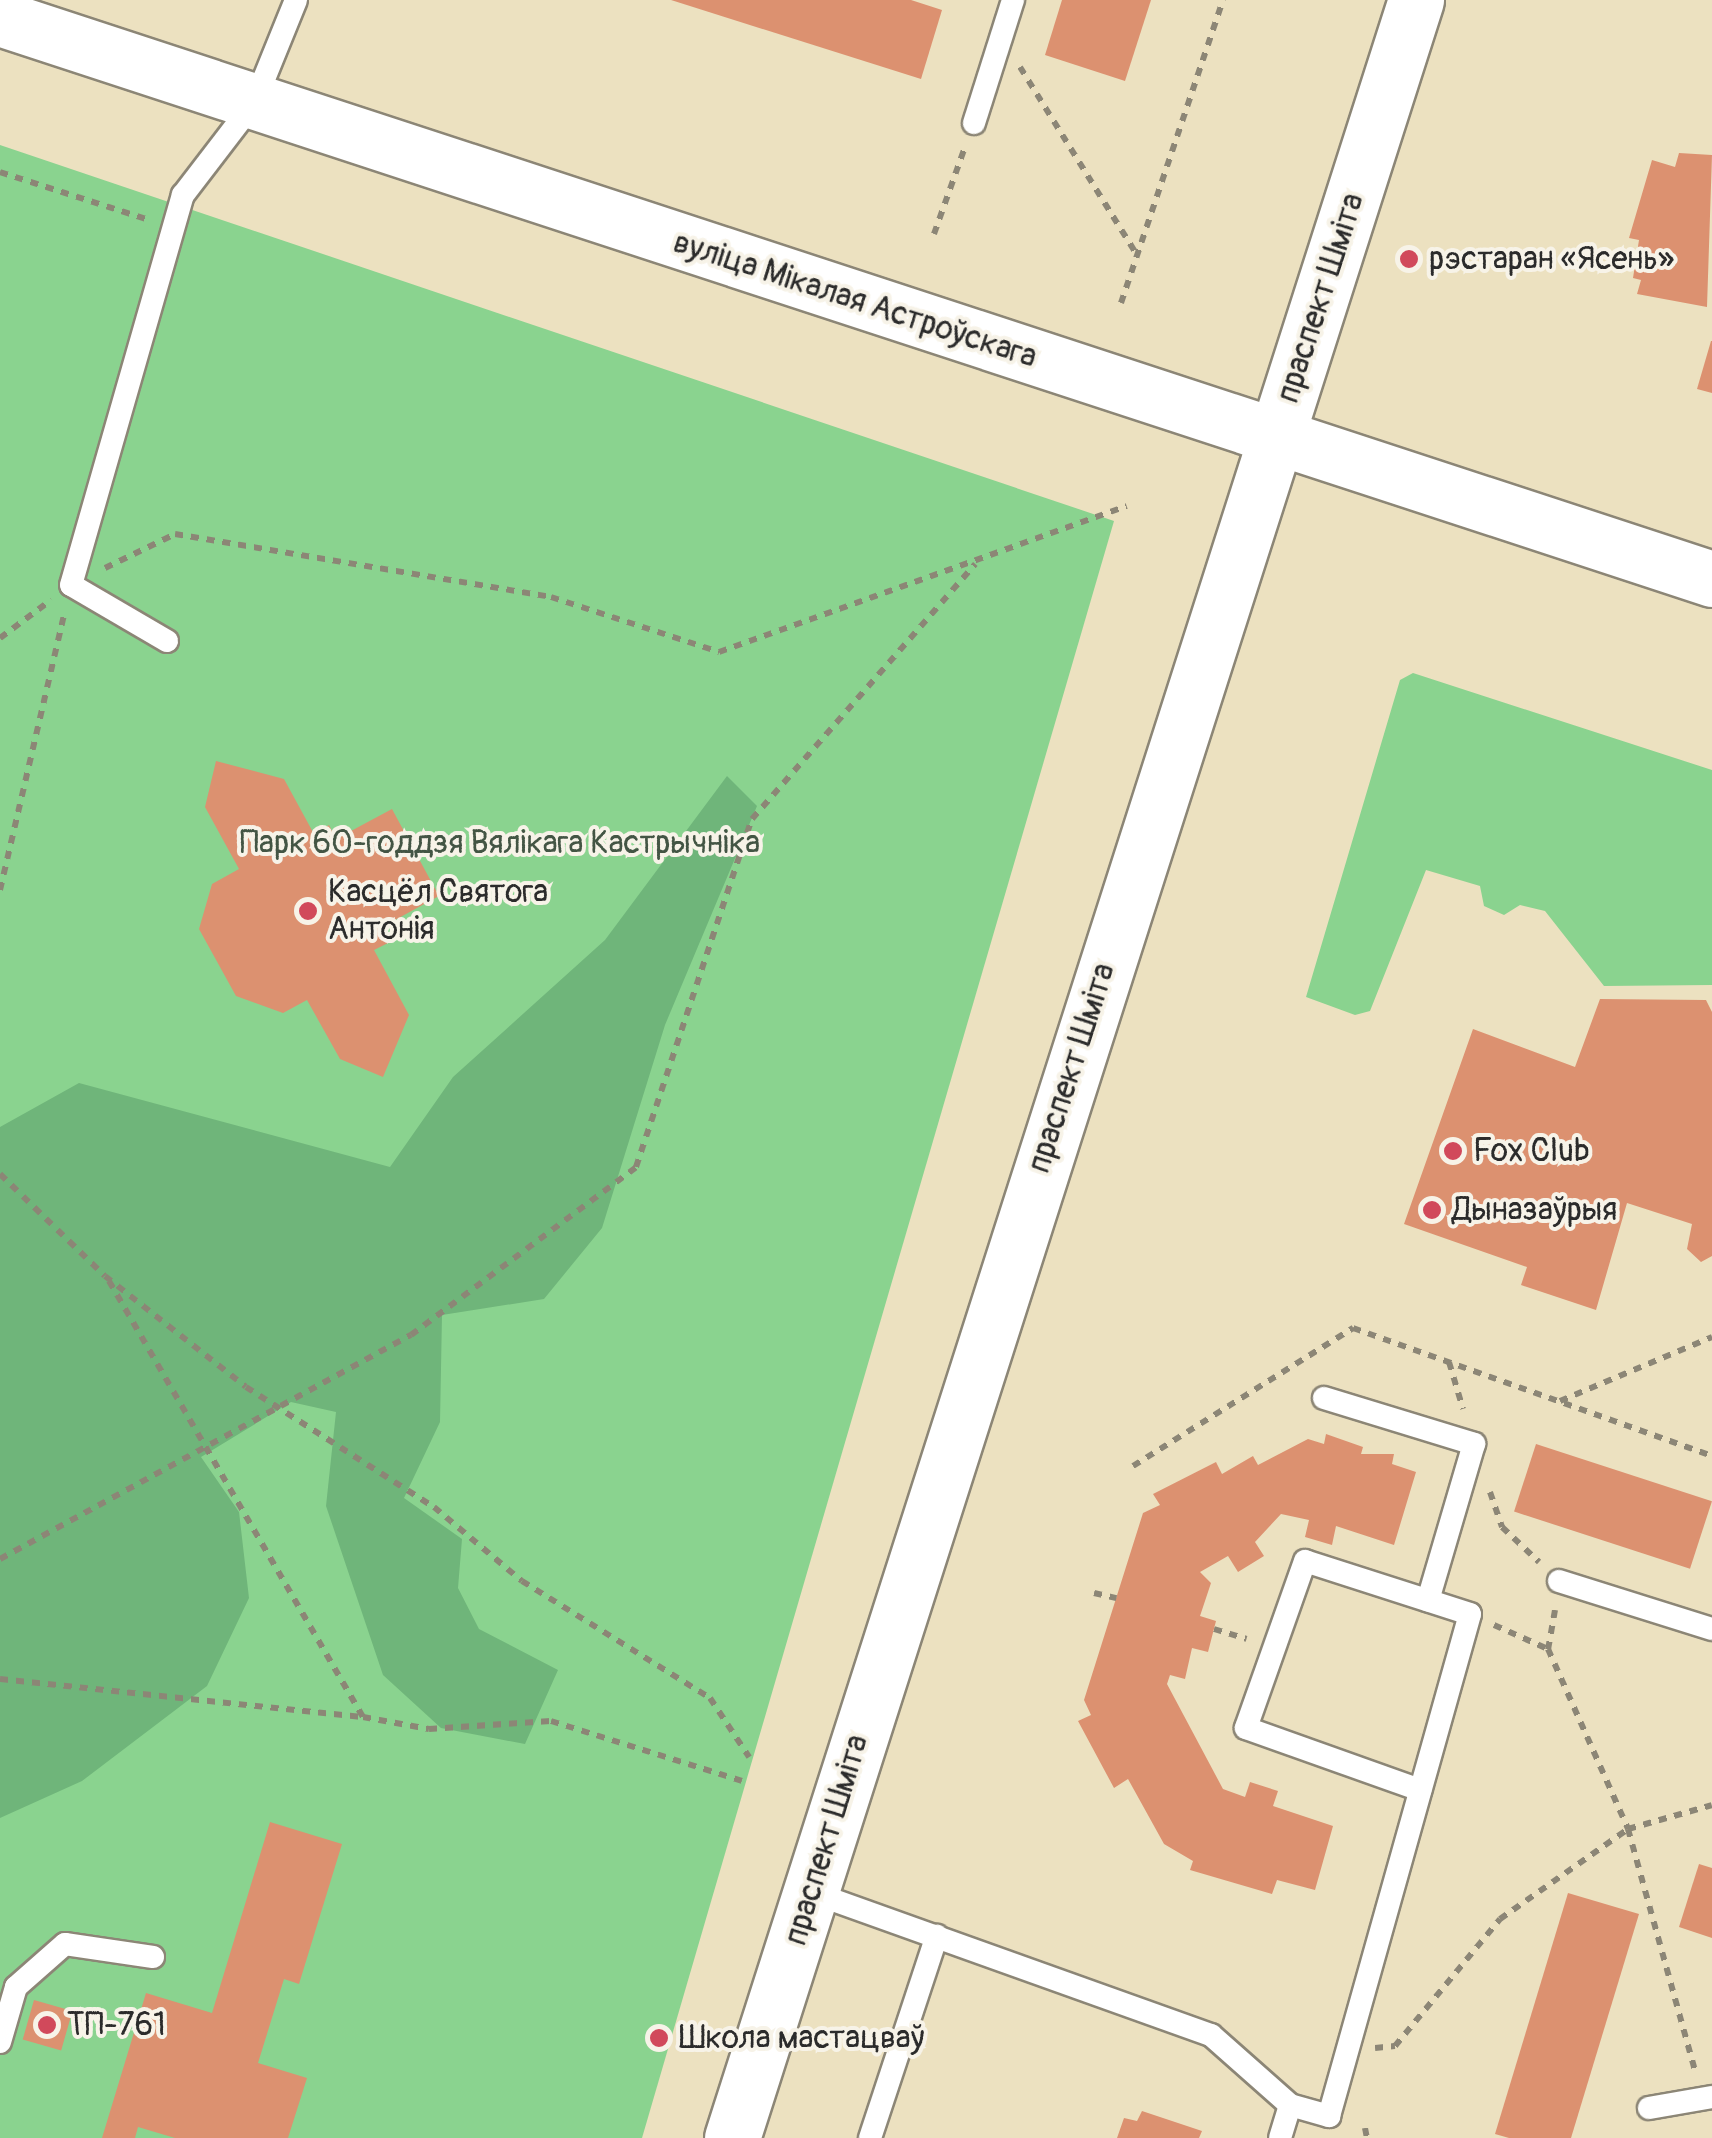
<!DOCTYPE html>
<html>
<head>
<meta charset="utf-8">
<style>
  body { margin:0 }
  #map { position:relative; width:1712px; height:2138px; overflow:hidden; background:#ece1c0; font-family:Pangolin,sans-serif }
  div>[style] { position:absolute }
  .green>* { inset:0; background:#8ad38f }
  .forest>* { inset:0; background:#6fb57a }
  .building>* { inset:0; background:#dc9170; transform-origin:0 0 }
  .path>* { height:6px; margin-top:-3px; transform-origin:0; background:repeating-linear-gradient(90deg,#8c8676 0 8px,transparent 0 16px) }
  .roads { filter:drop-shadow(2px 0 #8c8676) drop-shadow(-2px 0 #8c8676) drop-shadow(0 2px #8c8676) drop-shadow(0 -2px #8c8676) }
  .service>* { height:22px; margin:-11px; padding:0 11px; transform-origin:11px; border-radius:11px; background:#fff }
  .secondary>* { height:55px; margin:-27.5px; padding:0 27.5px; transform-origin:27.5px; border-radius:27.5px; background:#fff }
  .primary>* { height:55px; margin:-27.5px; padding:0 27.5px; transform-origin:27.5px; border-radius:27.5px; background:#fff }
  .dots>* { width:28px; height:28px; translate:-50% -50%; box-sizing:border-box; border:5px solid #f7f3e8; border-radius:50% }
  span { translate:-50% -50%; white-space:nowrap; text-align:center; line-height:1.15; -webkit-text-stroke:8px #f7f3e8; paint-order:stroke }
  .poi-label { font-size:32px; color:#2b2b2b }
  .left { translate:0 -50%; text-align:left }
  .street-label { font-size:32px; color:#2b2b2b }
  .park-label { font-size:32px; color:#435544 }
</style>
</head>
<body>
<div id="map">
  <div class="green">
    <i style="clip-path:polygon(0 145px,1114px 521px,642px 2138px,0 2138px)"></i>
    <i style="clip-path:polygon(1413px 673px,1712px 770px,1712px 985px,1604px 986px,1545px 911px,1520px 905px,1504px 915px,1484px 906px,1480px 886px,1426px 870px,1370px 1011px,1355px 1015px,1306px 997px,1400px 680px)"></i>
  </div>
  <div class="forest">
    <i style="clip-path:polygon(727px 776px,757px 806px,665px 1025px,602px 1228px,544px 1299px,442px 1315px,440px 1422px,404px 1498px,462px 1539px,458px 1588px,479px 1629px,558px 1670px,525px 1744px,441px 1728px,383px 1675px,326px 1506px,336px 1412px,291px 1402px,201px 1457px,239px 1512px,249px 1598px,207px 1686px,82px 1781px,0 1818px,0 1127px,79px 1083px,390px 1167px,453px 1077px,605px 940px)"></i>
  </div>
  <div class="building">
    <i style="clip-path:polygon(671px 0,911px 0,942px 10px,921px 79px)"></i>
    <i style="clip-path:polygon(1062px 0,1151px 0,1125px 81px,1045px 55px)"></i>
    <i style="clip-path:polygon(1679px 153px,1712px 155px,1707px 307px,1637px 294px,1641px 280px,1633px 278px,1639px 240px,1629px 238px,1652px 160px,1675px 167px)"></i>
    <i style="clip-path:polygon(1711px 341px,1712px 341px,1712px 393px,1697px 389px)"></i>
    <i style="clip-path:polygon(216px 761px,284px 779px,314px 834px,329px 825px,336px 839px,392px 809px,439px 896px,384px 926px,392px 941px,374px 950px,409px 1015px,383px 1077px,340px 1059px,307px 1000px,283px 1013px,236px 996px,199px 929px,212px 884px,239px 869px,205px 807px)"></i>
    <i style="clip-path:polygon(1600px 999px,1706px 1000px,1712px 1012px,1712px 1256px,1701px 1262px,1687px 1249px,1692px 1224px,1627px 1203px,1596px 1310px,1521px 1285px,1527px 1267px,1404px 1224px,1473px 1029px,1575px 1067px)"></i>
    <i style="clip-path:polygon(1326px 1434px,1363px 1447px,1361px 1454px,1394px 1454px,1392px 1464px,1416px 1472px,1394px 1545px,1336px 1526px,1332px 1545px,1305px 1537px,1309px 1520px,1281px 1514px,1255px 1542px,1264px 1556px,1238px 1572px,1228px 1556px,1200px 1572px,1211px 1583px,1200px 1616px,1216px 1621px,1208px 1652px,1192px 1648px,1185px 1679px,1170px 1675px,1167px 1684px,1223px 1789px,1245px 1797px,1250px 1782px,1278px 1791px,1273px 1806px,1333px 1826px,1315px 1890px,1277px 1880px,1272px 1894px,1190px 1870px,1193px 1861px,1164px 1844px,1128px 1779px,1114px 1788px,1078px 1721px,1091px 1715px,1084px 1700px,1143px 1513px,1160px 1505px,1153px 1494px,1216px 1462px,1222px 1474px,1253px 1456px,1258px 1465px,1308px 1439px,1324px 1444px)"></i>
    <i style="left:1536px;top:1444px;width:185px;height:71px;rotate:18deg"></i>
    <i style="clip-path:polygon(270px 1822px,342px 1844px,299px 1984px,284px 1979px,258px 2063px,307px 2078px,288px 2138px,175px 2138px,138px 2127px,135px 2138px,102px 2138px,146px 1993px,212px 2013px)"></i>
    <i style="clip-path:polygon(1699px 1864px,1712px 1868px,1712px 1938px,1679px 1927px)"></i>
    <i style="clip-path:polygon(1568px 1893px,1639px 1914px,1571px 2138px,1509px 2138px,1495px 2134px)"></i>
    <i style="left:34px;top:2000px;width:40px;height:41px;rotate:16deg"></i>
    <i style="clip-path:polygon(1142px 2111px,1202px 2131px,1199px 2138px,1117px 2138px,1124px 2118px,1137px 2121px)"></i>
  </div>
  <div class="path">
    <i style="left:1020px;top:67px;width:221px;rotate:58.1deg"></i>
    <i style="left:0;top:172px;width:153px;rotate:17.8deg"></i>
    <i style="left:934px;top:234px;width:92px;rotate:-70.4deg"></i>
    <i style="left:1121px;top:303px;width:320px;rotate:-71.4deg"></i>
    <i style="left:105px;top:568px;width:78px;rotate:-25.9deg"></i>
    <i style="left:175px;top:534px;width:381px;rotate:9.5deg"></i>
    <i style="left:551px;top:597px;width:177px;rotate:18.1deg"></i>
    <i style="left:719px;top:652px;width:433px;rotate:-19.7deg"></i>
    <i style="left:0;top:638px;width:64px;rotate:-36.7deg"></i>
    <i style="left:0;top:890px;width:286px;rotate:-76.9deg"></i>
    <i style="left:0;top:1174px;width:146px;rotate:44.2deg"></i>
    <i style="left:105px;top:1276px;width:179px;rotate:38.2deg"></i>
    <i style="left:246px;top:1387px;width:223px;rotate:32.6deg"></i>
    <i style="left:434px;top:1507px;width:115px;rotate:40.1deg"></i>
    <i style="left:522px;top:1581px;width:221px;rotate:31.9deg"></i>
    <i style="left:710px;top:1698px;width:71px;rotate:56.5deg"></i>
    <i style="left:109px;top:1281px;width:505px;rotate:59.78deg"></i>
    <i style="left:363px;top:1717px;width:67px;rotate:10.3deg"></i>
    <i style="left:429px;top:1729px;width:122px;rotate:-3.8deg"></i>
    <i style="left:551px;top:1721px;width:200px;rotate:17.4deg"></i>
    <i style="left:1449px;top:1362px;width:49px;rotate:73.4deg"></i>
    <i style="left:1560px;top:1401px;width:165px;rotate:-22.8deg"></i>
    <i style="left:1133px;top:1466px;width:260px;rotate:-32.1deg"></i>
    <i style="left:1353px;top:1328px;width:381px;rotate:19.6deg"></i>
    <i style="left:1490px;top:1492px;width:37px;rotate:71deg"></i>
    <i style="left:1502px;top:1527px;width:51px;rotate:43.4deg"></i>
    <i style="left:0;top:1559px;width:468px;rotate:-28.6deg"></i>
    <i style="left:411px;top:1335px;width:281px;rotate:-36.7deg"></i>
    <i style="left:636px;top:1167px;width:367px;rotate:-71.6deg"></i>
    <i style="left:752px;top:819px;width:339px;rotate:-48.8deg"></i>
    <i style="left:1094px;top:1593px;width:23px;rotate:13deg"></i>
    <i style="left:1555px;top:1610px;width:40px;rotate:100deg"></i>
    <i style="left:1548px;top:1649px;width:197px;rotate:66deg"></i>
    <i style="left:1628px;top:1829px;width:251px;rotate:74.5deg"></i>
    <i style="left:1494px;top:1625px;width:59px;rotate:24deg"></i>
    <i style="left:1214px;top:1629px;width:34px;rotate:17deg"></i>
    <i style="left:0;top:1679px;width:364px;rotate:6deg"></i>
    <i style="left:1375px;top:2048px;width:20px;rotate:-6deg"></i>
    <i style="left:1395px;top:2046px;width:165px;rotate:-50.4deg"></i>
    <i style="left:1500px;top:1919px;width:156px;rotate:-35.1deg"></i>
    <i style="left:1628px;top:1829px;width:87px;rotate:-15.9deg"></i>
    <i style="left:1365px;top:2128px;width:10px;rotate:79deg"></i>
  </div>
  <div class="roads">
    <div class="service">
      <i style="left:974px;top:123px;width:129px;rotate:-72.4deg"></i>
      <i style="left:167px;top:641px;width:111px;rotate:-149.7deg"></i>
      <i style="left:71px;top:585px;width:406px;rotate:-74deg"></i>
      <i style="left:183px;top:195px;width:118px;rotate:-52.5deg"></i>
      <i style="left:255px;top:101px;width:109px;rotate:-67.9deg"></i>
      <i style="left:1324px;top:1398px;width:157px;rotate:17deg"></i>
      <i style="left:1474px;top:1444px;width:163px;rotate:106.4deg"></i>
      <i style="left:1559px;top:1581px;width:160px;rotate:17.4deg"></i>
      <i style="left:811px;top:1892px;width:425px;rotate:19.7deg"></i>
      <i style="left:1211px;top:2035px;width:106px;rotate:41.5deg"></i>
      <i style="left:1290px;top:2105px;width:41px;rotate:15.8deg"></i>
      <i style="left:1329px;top:2116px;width:521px;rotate:-74.31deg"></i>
      <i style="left:1470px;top:1614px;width:173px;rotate:-162.2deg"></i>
      <i style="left:1305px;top:1561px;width:177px;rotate:109.5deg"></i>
      <i style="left:1246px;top:1728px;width:185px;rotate:19.6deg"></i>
      <i style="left:0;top:2042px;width:57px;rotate:-73.8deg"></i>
      <i style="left:16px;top:1987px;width:65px;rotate:-41.3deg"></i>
      <i style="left:65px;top:1944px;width:89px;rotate:8.4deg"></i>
      <i style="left:1649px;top:2108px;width:64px;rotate:-9.9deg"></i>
      <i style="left:870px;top:2138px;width:213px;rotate:-71.7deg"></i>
      <i style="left:1280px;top:2138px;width:34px;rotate:-73deg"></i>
    </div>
    <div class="secondary">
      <i style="left:0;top:18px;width:1802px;rotate:18.14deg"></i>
    </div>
    <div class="primary">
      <i style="left:732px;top:2138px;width:2245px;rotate:-72.26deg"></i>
    </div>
  </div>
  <div class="dots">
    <i style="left:1409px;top:259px;background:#d1495b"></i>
    <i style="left:308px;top:911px;background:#d1495b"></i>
    <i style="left:1453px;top:1151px;background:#d1495b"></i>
    <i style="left:1432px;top:1210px;background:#d1495b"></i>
    <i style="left:47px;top:2025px;background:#d1495b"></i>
    <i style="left:659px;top:2038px;background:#d1495b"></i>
  </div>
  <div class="poi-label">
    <span class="left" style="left:1429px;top:259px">рэстаран «Ясень»</span>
    <span class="left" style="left:328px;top:911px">Касцёл Святога<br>Антонія</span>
    <span class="left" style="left:1473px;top:1151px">Fox Club</span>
    <span class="left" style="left:1452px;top:1210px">Дыназаўрыя</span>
    <span class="left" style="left:67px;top:2025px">ТП-761</span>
    <span class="left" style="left:679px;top:2038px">Школа мастацваў</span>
  </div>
  <div class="street-label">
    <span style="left:1321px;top:298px;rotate:-72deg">праспект Шміта</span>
    <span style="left:855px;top:300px;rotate:18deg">вуліца Мікалая Астроўскага</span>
    <span style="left:1072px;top:1068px;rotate:-72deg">праспект Шміта</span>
    <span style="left:827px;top:1840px;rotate:-73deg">праспект Шміта</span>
  </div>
  <div class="park-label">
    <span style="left:500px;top:843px">Парк 60-годдзя Вялікага Кастрычніка</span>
  </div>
</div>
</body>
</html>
